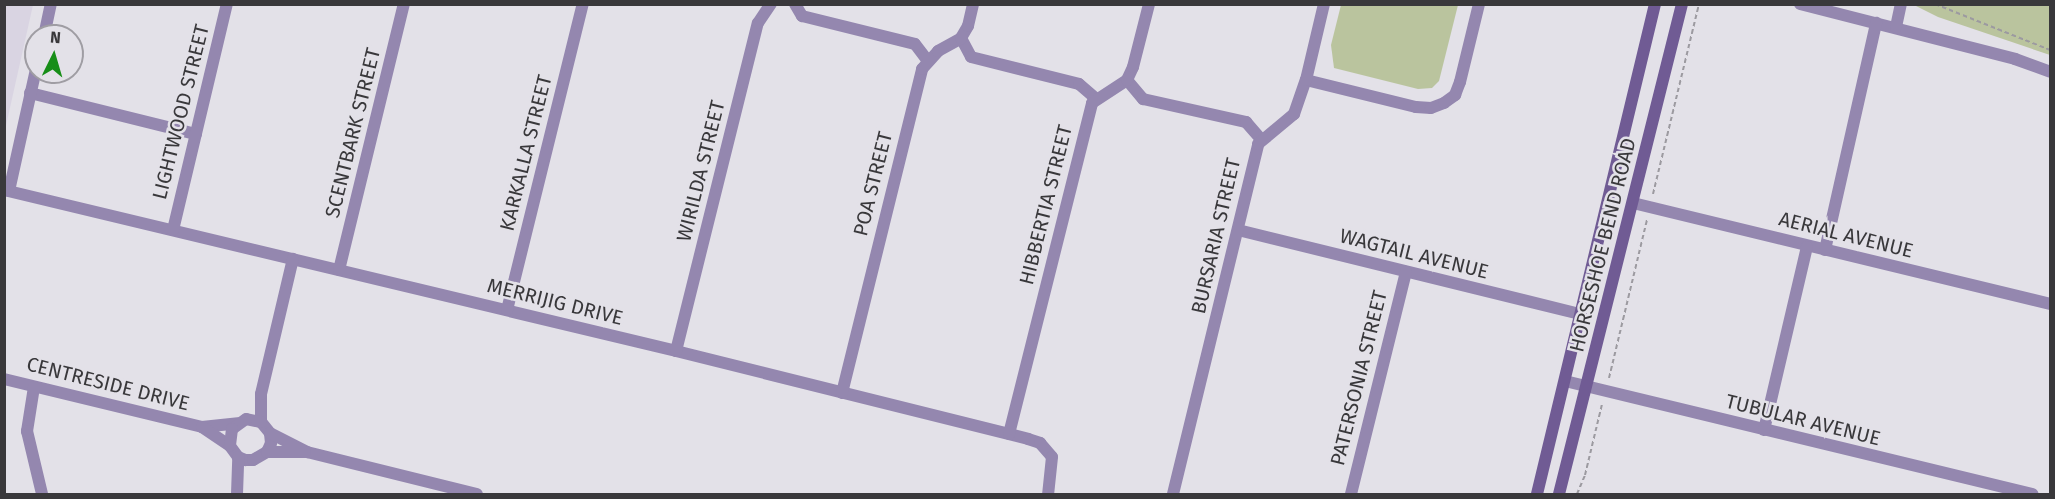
<!DOCTYPE html>
<html>
<head>
<meta charset="utf-8">
<style>
  body { margin:0 }
  #map { position:relative; width:2055px; height:499px; overflow:hidden; background:#e3e1e8; font-family:"Fira Sans",sans-serif }
  div>[style] { position:absolute }
  .built>* { inset:0; background:#d9d4e2 }
  .green>* { inset:0; background:#bac49e }
  .path>* { height:2px; margin-top:-1px; transform-origin:0; background:repeating-linear-gradient(90deg,#9c9aa0 0 4.5px,transparent 0 7.5px) }
  .street>* { height:12px; margin:-6px; padding:0 6px; transform-origin:6px; border-radius:6px; background:#9487af }
  .secondary>* { height:12px; margin:-6px; padding:0 6px; transform-origin:6px; border-radius:6px; background:#705b94 }
  span { translate:-50% -50%; white-space:nowrap; text-align:center; line-height:1.15; -webkit-text-stroke:5px #e3e1e8; paint-order:stroke }
  .street-label { font-size:20px; color:#39383b }
  .frame { position:absolute; inset:0; border:6px solid #39383b; pointer-events:none }
  .north { position:absolute; left:24px; top:24px; width:60px; height:60px; box-sizing:border-box; background:#e3e1e8; border:2px solid #9f9da3; border-radius:50%; rotate:5deg; font-size:16px; font-weight:700; line-height:24px; text-align:center; color:#39383b }
  .north::after { content:''; display:block; margin:auto; width:21px; height:27px; background:#178e18; clip-path:polygon(50% 0,100% 100%,50% 72%,0 100%) }
</style>
</head>
<body>
<div id="map">
  <div class="built">
    <i style="clip-path:polygon(5px 4px,33px 5px,5px 130px,4px 5px)"></i>
  </div>
  <div class="green">
    <i style="clip-path:polygon(1341px 5px,1458px 5px,1439px 81px,1432px 88px,1418px 89px,1334px 68px,1331px 45px)"></i>
    <i style="clip-path:polygon(1914px 5px,2050px 5px,2050px 55px,1938px 17px)"></i>
  </div>
  <div class="path">
    <i style="left:1935px;top:4px;width:124px;rotate:21.8deg"></i>
    <i style="left:1653px;top:194px;width:195px;rotate:-76.4deg"></i>
    <i style="left:1609px;top:378px;width:163px;rotate:-76.5deg"></i>
    <i style="left:1577px;top:494px;width:21px;rotate:-67deg"></i>
    <i style="left:1585px;top:475px;width:73px;rotate:-76.5deg"></i>
  </div>
  <div class="street">
    <i style="left:795px;top:4px;width:14px;rotate:60deg"></i>
    <i style="left:802px;top:16px;width:116px;rotate:13.9deg"></i>
    <i style="left:915px;top:44px;width:20px;rotate:53deg"></i>
    <i style="left:1800px;top:4px;width:222px;rotate:14.3deg"></i>
    <i style="left:2015px;top:59px;width:37px;rotate:20deg"></i>
    <i style="left:1896px;top:27px;width:24px;rotate:-78deg"></i>
    <i style="left:44px;top:36px;width:33px;rotate:-78deg"></i>
    <i style="left:961px;top:38px;width:21px;rotate:62deg"></i>
    <i style="left:971px;top:57px;width:111px;rotate:14deg"></i>
    <i style="left:1079px;top:84px;width:23px;rotate:41deg"></i>
    <i style="left:1127px;top:80px;width:25px;rotate:50deg"></i>
    <i style="left:1143px;top:99px;width:106px;rotate:12.6deg"></i>
    <i style="left:1246px;top:122px;width:23px;rotate:49deg"></i>
    <i style="left:1306px;top:80px;width:113px;rotate:13.8deg"></i>
    <i style="left:1416px;top:107px;width:15px;rotate:4deg"></i>
    <i style="left:1431px;top:108px;width:14px;rotate:-21deg"></i>
    <i style="left:1444px;top:103px;width:14px;rotate:-36deg"></i>
    <i style="left:1455px;top:95px;width:14px;rotate:-69deg"></i>
    <i style="left:1460px;top:82px;width:80px;rotate:-76.3deg"></i>
    <i style="left:30px;top:93px;width:171px;rotate:13.9deg"></i>
    <i style="left:4px;top:190px;width:691px;rotate:13.47deg"></i>
    <i style="left:676px;top:351px;width:363px;rotate:14deg"></i>
    <i style="left:1028px;top:439px;width:13px;rotate:18deg"></i>
    <i style="left:1040px;top:443px;width:18px;rotate:49deg"></i>
    <i style="left:1052px;top:457px;width:37px;rotate:96deg"></i>
    <i style="left:9px;top:191px;width:125px;rotate:-77.5deg"></i>
    <i style="left:1633px;top:203px;width:429px;rotate:13.6deg"></i>
    <i style="left:173px;top:230px;width:232px;rotate:-76.6deg"></i>
    <i style="left:1238px;top:230px;width:353px;rotate:13.8deg"></i>
    <i style="left:1825px;top:250px;width:233px;rotate:-77.3deg"></i>
    <i style="left:339px;top:270px;width:274px;rotate:-76.3deg"></i>
    <i style="left:507px;top:310px;width:315px;rotate:-76.1deg"></i>
    <i style="left:676px;top:351px;width:338px;rotate:-76deg"></i>
    <i style="left:758px;top:23px;width:23px;rotate:-56deg"></i>
    <i style="left:4px;top:379px;width:204px;rotate:13.6deg"></i>
    <i style="left:202px;top:427px;width:36px;rotate:-6deg"></i>
    <i style="left:1565px;top:381px;width:481px;rotate:13.6deg"></i>
    <i style="left:34px;top:387px;width:45px;rotate:99deg"></i>
    <i style="left:27px;top:431px;width:65px;rotate:76.6deg"></i>
    <i style="left:842px;top:393px;width:334px;rotate:-76.1deg"></i>
    <i style="left:922px;top:69px;width:24px;rotate:-48deg"></i>
    <i style="left:938px;top:51px;width:26px;rotate:-29deg"></i>
    <i style="left:961px;top:38px;width:14px;rotate:-60deg"></i>
    <i style="left:968px;top:26px;width:23px;rotate:-77deg"></i>
    <i style="left:261px;top:422px;width:28px;rotate:-90deg"></i>
    <i style="left:261px;top:394px;width:139px;rotate:-76.7deg"></i>
    <i style="left:202px;top:427px;width:34px;rotate:34deg"></i>
    <i style="left:230px;top:446px;width:14px;rotate:54deg"></i>
    <i style="left:238px;top:457px;width:8px;rotate:23deg"></i>
    <i style="left:245px;top:460px;width:8px"></i>
    <i style="left:253px;top:460px;width:16px;rotate:-30deg"></i>
    <i style="left:267px;top:452px;width:10px;rotate:-66deg"></i>
    <i style="left:271px;top:443px;width:10px;rotate:-96deg"></i>
    <i style="left:270px;top:433px;width:14px;rotate:-129deg"></i>
    <i style="left:261px;top:422px;width:15px;rotate:-169deg"></i>
    <i style="left:246px;top:419px;width:17px;rotate:144deg"></i>
    <i style="left:232px;top:429px;width:17px;rotate:97deg"></i>
    <i style="left:1764px;top:430px;width:188px;rotate:-76.8deg"></i>
    <i style="left:270px;top:433px;width:42px;rotate:27.2deg"></i>
    <i style="left:307px;top:452px;width:175px;rotate:13.9deg"></i>
    <i style="left:1009px;top:434px;width:341px;rotate:-75.9deg"></i>
    <i style="left:1092px;top:103px;width:42px;rotate:-33.3deg"></i>
    <i style="left:1127px;top:80px;width:14px;rotate:-65deg"></i>
    <i style="left:1133px;top:67px;width:65px;rotate:-75.7deg"></i>
    <i style="left:267px;top:452px;width:38px"></i>
    <i style="left:237px;top:494px;width:37px;rotate:-88deg"></i>
    <i style="left:1173px;top:494px;width:360px;rotate:-76.3deg"></i>
    <i style="left:1258px;top:144px;width:47px;rotate:-39.8deg"></i>
    <i style="left:1294px;top:114px;width:36px;rotate:-71deg"></i>
    <i style="left:1306px;top:80px;width:78px;rotate:-76.7deg"></i>
    <i style="left:1351px;top:494px;width:229px;rotate:-76.1deg"></i>
  </div>
  <div class="secondary">
    <i style="left:1537px;top:494px;width:504px;rotate:-76.46deg"></i>
    <i style="left:1559px;top:494px;width:505px;rotate:-75.91deg"></i>
  </div>
  <div class="street-label">
    <span style="left:181px;top:112px;rotate:-76deg">LIGHTWOOD STREET</span>
    <span style="left:353px;top:133px;rotate:-76deg">SCENTBARK STREET</span>
    <span style="left:526px;top:153px;rotate:-76deg">KARKALLA STREET</span>
    <span style="left:701px;top:171px;rotate:-76deg">WIRILDA STREET</span>
    <span style="left:873px;top:184px;rotate:-76deg">POA STREET</span>
    <span style="left:1046px;top:205px;rotate:-76deg">HIBBERTIA STREET</span>
    <span style="left:1846px;top:235px;rotate:14deg">AERIAL AVENUE</span>
    <span style="left:1216px;top:236px;rotate:-77deg">BURSARIA STREET</span>
    <span style="left:1603px;top:245px;rotate:-76deg">HORSESHOE BEND ROAD</span>
    <span style="left:1414px;top:254px;rotate:14deg">WAGTAIL AVENUE</span>
    <span style="left:555px;top:302px;rotate:14deg">MERRIJIG DRIVE</span>
    <span style="left:1359px;top:378px;rotate:-76deg">PATERSONIA STREET</span>
    <span style="left:108px;top:384px;rotate:14deg">CENTRESIDE DRIVE</span>
    <span style="left:1803px;top:420px;rotate:14deg">TUBULAR AVENUE</span>
  </div>
  <div class="frame"></div>
  <div class="north">N</div>
</div>
</body>
</html>
